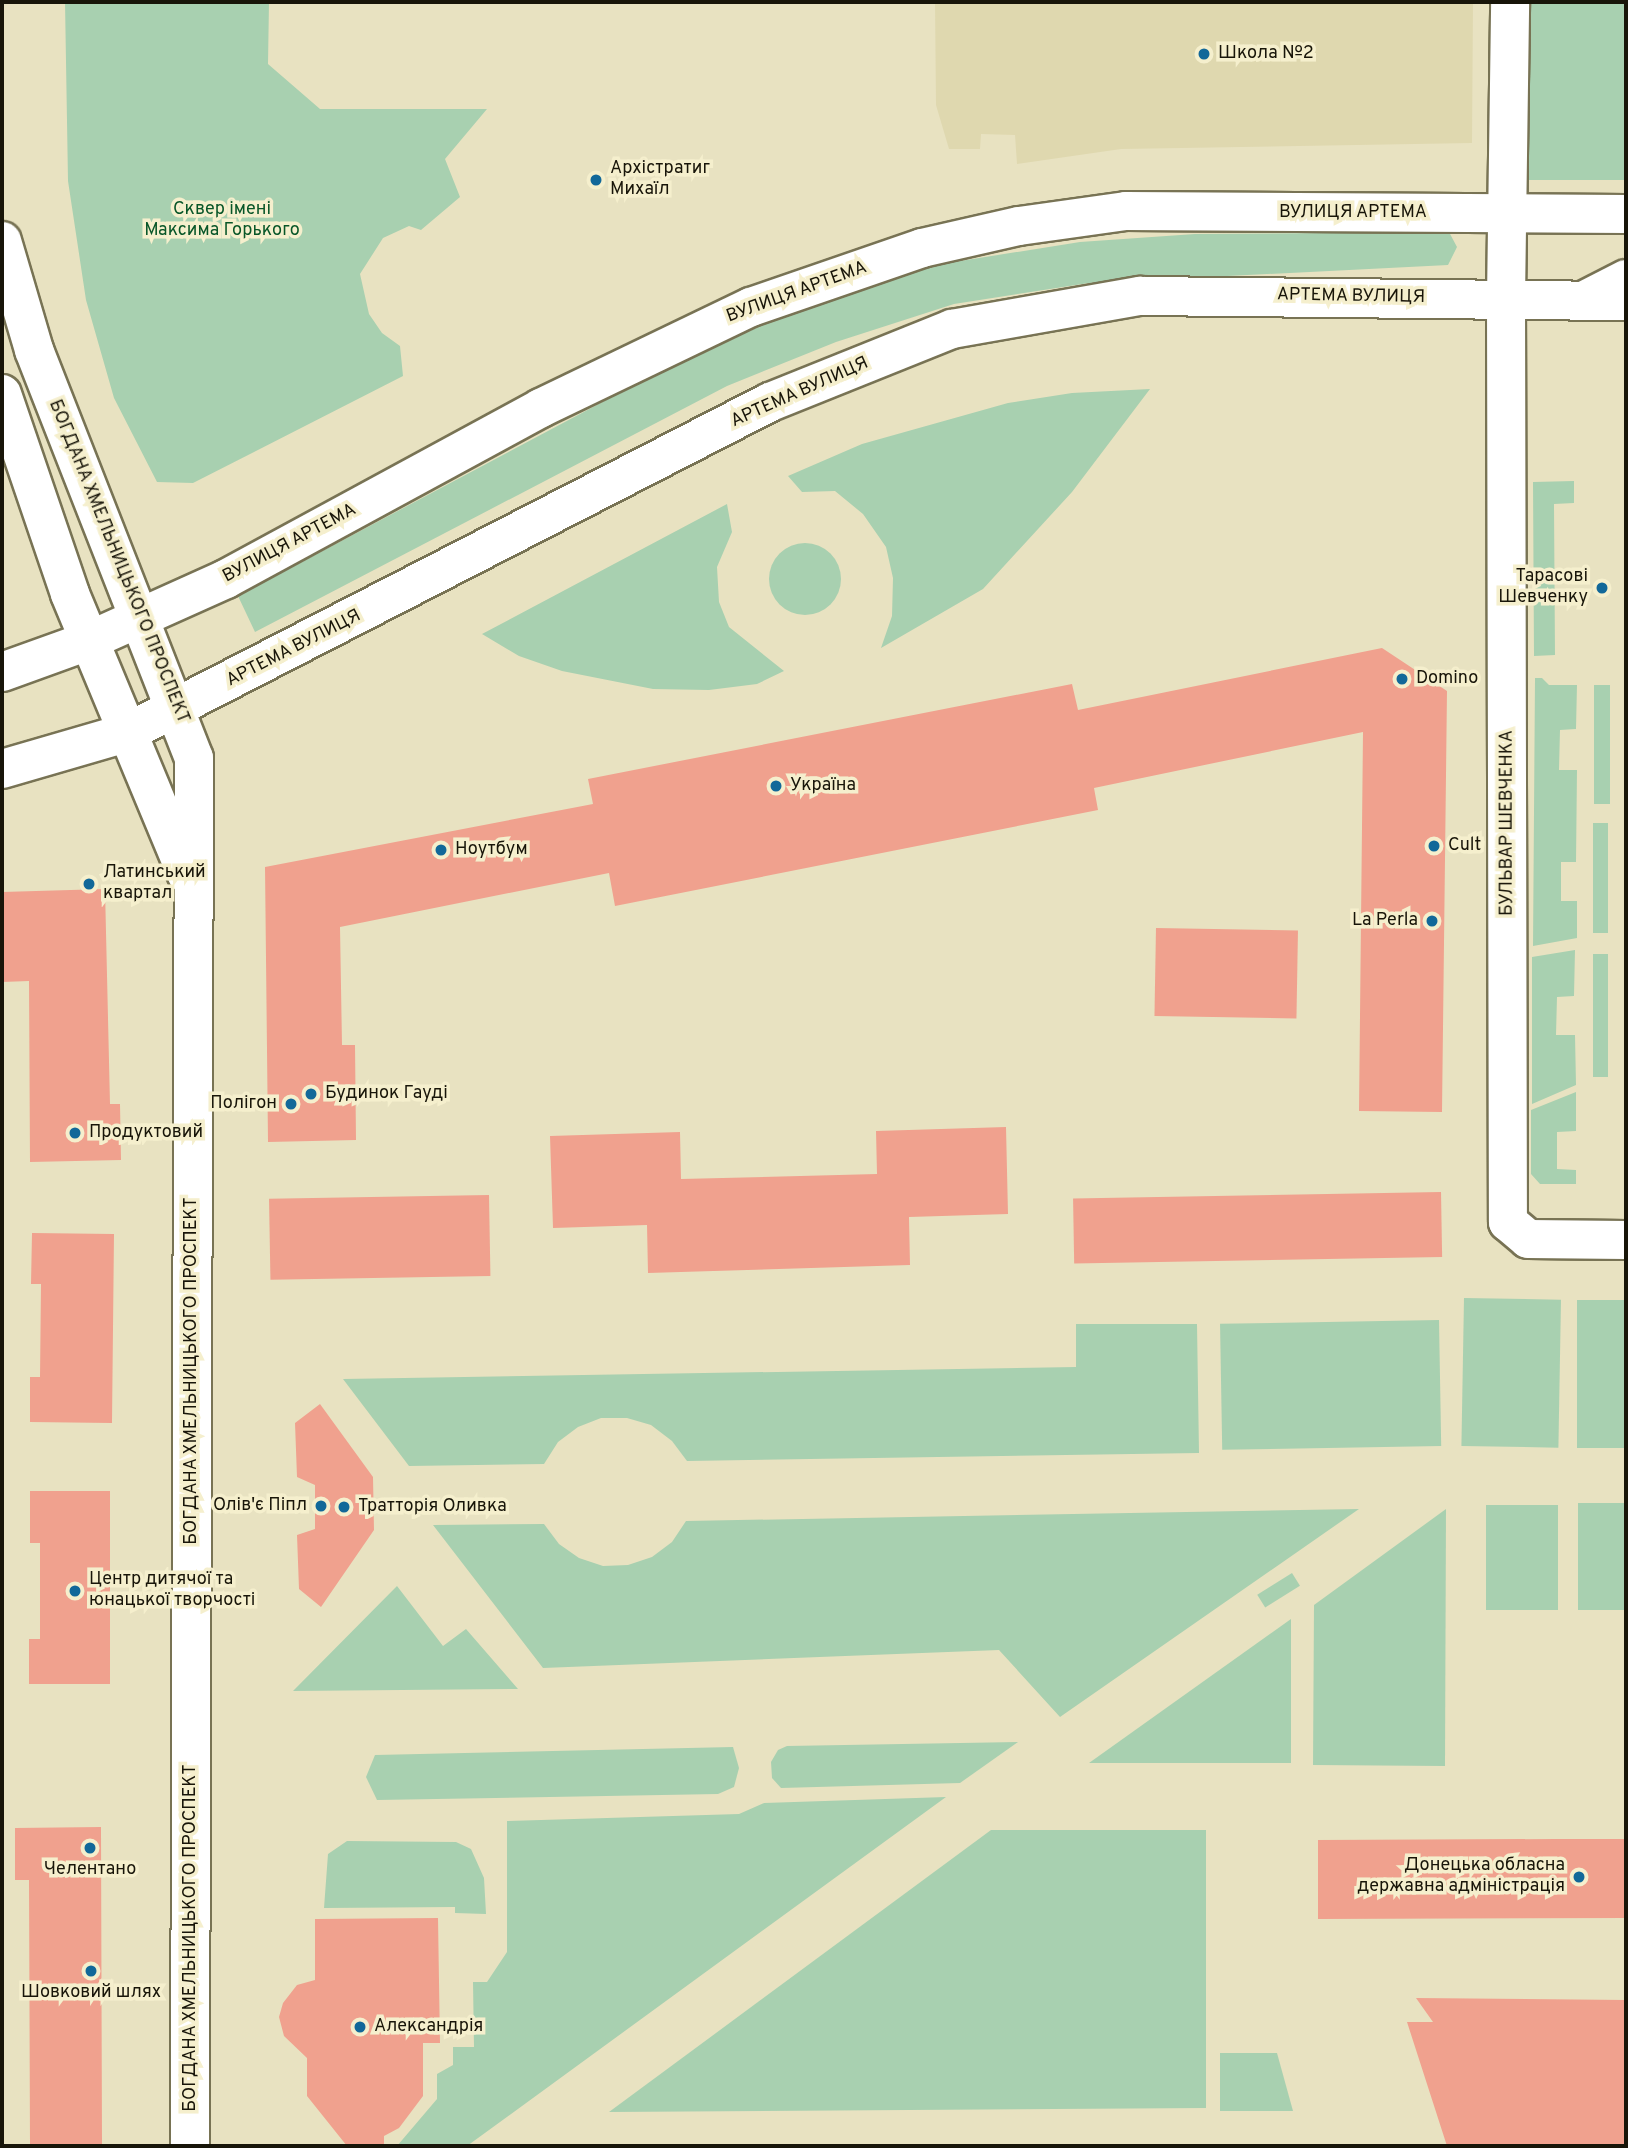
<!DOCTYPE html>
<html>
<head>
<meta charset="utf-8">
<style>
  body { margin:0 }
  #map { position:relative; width:1628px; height:2148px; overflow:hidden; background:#e8e2c1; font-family:Overpass,sans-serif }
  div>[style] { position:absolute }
  .built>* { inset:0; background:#dfd8af }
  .green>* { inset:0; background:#a8d0b0; transform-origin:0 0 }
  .round { border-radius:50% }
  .building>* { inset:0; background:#f0a18e; transform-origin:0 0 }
  .roads { filter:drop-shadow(2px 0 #787354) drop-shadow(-2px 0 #787354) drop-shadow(0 2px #787354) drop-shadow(0 -2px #787354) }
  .street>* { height:38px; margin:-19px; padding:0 19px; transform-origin:19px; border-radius:19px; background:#fff }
  .secondary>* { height:38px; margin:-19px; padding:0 19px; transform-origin:19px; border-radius:19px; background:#fff }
  .primary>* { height:38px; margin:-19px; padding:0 19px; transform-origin:19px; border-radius:19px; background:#fff }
  .dots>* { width:19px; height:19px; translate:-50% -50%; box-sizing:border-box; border:4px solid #f5efcd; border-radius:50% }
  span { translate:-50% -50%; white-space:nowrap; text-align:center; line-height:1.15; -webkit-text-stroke:7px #f5efcd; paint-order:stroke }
  .poi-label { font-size:18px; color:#181509 }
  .left { translate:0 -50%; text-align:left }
  .right { translate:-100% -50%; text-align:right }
  .park-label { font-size:18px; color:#085628 }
  .street-label { font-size:18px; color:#181509 }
  .frame { position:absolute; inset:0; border:4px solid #181509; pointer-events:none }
</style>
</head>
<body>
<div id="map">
  <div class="built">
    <i style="clip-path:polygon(935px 2px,1473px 2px,1472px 143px,1121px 149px,1017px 164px,1015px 135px,981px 134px,980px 149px,949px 149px,936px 105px)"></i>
  </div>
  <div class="green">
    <i style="clip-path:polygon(65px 2px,269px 2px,268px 64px,320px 109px,487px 109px,445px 159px,460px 197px,421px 230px,409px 226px,383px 238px,360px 274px,369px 314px,382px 333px,400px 346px,403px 376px,193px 483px,157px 482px,114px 398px,86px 300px,68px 181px)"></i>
    <i style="left:1514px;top:2px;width:112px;height:178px"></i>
    <i style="clip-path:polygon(1449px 232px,1457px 247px,1448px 265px,1089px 283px,954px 304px,836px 342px,727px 386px,255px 632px,238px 596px,657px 373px,805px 306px,941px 264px,1080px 242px,1195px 234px)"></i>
    <i style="clip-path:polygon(1150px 389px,1072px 492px,983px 589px,881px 648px,892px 616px,893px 578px,886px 547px,863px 514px,835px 491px,802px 492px,788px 476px,862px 444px,1008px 403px,1072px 393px)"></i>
    <i style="clip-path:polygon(1574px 481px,1574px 503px,1554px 504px,1555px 655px,1534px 656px,1533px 482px)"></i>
    <i style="clip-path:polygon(727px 504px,732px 532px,717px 567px,719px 602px,729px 627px,784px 671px,757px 684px,709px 690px,653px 689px,562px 671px,519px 656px,482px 634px)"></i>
    <i class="round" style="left:769px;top:543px;width:72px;height:72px"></i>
    <i style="clip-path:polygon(1535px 678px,1542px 678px,1549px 685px,1577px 685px,1576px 729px,1560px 730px,1559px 770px,1577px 770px,1576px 862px,1561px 862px,1561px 901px,1577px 901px,1577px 938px,1533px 946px)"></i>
    <i style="left:1594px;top:685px;width:16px;height:119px"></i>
    <i style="left:1593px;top:823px;width:15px;height:110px"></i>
    <i style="clip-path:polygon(1575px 950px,1574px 996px,1557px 997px,1556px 1035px,1575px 1035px,1576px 1085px,1532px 1104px,1532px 957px)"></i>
    <i style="left:1593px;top:954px;width:15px;height:123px"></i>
    <i style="clip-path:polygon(1576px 1092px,1576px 1131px,1557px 1132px,1557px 1169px,1576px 1170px,1576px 1184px,1540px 1184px,1531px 1174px,1531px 1110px)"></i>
    <i style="left:1464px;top:1298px;width:97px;height:148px;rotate:1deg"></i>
    <i style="left:1577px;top:1300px;width:49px;height:148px"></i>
    <i style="left:1439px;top:1320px;width:126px;height:219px;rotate:89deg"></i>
    <i style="clip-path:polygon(1076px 1324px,1197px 1324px,1199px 1453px,687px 1461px,672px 1441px,651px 1425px,627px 1418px,601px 1418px,578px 1427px,558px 1442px,544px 1464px,409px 1466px,343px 1379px,1076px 1367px)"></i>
    <i style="left:1578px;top:1503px;width:48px;height:107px"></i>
    <i style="left:1486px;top:1505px;width:72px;height:105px"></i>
    <i style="clip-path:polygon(1359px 1509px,1060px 1717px,999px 1650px,543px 1668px,433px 1525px,544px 1524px,559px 1544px,579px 1558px,603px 1566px,628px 1565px,652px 1557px,672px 1542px,686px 1521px)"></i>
    <i style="clip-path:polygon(1446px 1509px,1445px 1766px,1313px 1765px,1314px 1605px)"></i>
    <i style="left:1292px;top:1573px;width:15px;height:41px;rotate:58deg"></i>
    <i style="clip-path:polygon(397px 1586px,443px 1646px,466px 1629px,518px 1689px,293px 1691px)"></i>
    <i style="clip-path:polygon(1291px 1619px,1291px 1763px,1089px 1763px)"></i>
    <i style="clip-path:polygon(1018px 1742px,960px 1783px,781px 1788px,772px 1778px,771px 1762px,778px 1750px,787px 1746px)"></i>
    <i style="clip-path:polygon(733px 1747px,739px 1768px,734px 1787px,718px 1794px,377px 1800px,366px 1777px,375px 1755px)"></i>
    <i style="clip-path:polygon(946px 1797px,467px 2146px,397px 2146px,437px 2099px,437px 2074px,453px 2065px,453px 2047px,474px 2047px,473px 1982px,487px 1982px,507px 1952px,507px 1821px,739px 1814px,764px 1803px)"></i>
    <i style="clip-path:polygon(991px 1830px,1206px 1830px,1206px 2108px,609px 2112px)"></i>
    <i style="clip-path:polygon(347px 1841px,456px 1842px,471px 1849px,484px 1878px,486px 1914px,455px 1913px,455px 1907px,324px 1908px,328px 1854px)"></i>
    <i style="clip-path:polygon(1220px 2053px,1277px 2053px,1293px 2111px,1220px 2111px)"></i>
  </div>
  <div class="building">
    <i style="clip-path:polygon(1382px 648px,1447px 691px,1442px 1112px,1359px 1111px,1363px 732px,1094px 788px,1098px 810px,615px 906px,609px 873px,340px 927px,342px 1045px,355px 1045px,356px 1140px,268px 1142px,265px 867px,593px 804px,588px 779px,1072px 684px,1078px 710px)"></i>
    <i style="clip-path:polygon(105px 889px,110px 1104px,120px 1104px,121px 1160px,30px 1162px,29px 981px,2px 982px,2px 892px)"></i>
    <i style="left:1156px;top:928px;width:142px;height:88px;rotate:1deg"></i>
    <i style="clip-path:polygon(1006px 1127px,1008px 1214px,909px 1217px,910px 1265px,648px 1273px,647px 1225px,553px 1228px,550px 1136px,680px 1132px,681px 1179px,877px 1174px,876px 1131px)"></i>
    <i style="left:1441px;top:1192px;width:65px;height:368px;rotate:89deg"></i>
    <i style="left:489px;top:1195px;width:81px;height:220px;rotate:89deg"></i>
    <i style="clip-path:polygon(32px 1233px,114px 1234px,112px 1423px,30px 1422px,30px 1377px,40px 1377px,41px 1284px,31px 1284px)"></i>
    <i style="clip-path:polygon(320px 1404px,373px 1477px,374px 1530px,321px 1607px,299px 1589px,297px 1535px,315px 1529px,315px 1485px,297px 1477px,295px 1423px)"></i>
    <i style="clip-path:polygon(30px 1491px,110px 1491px,110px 1684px,29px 1684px,29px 1639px,40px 1639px,40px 1543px,30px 1543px)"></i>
    <i style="clip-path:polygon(101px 1827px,102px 2146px,30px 2146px,29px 1880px,15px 1880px,15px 1828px)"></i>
    <i style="clip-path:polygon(1555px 1839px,1626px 1839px,1626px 1918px,1318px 1919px,1318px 1840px)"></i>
    <i style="clip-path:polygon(438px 1918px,440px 2043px,423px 2043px,423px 2096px,399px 2128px,384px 2136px,384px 2146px,347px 2146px,307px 2096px,307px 2058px,284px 2036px,279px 2017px,283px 2003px,297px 1985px,315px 1980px,315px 1919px)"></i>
    <i style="clip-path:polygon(1416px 1998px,1626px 2000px,1626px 2146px,1447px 2146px,1407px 2022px,1433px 2022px)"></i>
  </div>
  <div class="roads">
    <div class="street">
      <i style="left:1506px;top:299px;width:923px;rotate:89.88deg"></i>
      <i style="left:1508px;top:1222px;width:26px;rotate:40deg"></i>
      <i style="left:1528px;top:1239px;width:98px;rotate:0.6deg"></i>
    </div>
    <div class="secondary">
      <i style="left:2px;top:241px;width:114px;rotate:73.6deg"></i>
      <i style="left:34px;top:350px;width:438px;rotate:68.6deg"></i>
      <i style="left:194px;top:758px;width:1388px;rotate:90.17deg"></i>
      <i style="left:1506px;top:299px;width:297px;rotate:-89.2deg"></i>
      <i style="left:1585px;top:300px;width:46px;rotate:-27.1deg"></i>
      <i style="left:2px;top:394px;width:211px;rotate:71.2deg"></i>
      <i style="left:70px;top:594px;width:304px;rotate:67.4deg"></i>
    </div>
    <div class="primary">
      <i style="left:2px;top:672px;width:91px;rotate:-19.8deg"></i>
      <i style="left:88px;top:641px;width:151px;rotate:-24.2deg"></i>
      <i style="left:226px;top:579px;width:358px;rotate:-28.5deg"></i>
      <i style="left:541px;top:408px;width:233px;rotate:-25.7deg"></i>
      <i style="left:751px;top:307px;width:181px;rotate:-19deg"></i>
      <i style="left:922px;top:248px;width:99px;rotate:-12.8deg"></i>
      <i style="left:1019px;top:226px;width:108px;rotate:-8deg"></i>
      <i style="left:1126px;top:211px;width:500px;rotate:0.34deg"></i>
      <i style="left:2px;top:769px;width:129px;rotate:-16.2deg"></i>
      <i style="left:126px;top:733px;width:724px;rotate:-27.2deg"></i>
      <i style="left:770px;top:402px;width:196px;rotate:-21.9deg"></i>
      <i style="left:952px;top:329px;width:191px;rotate:-10deg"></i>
      <i style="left:1140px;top:296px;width:486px;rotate:0.6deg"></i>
    </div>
  </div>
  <div class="dots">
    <i style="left:1204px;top:54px;background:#126899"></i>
    <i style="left:596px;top:180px;background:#126899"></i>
    <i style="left:1602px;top:588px;background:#126899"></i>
    <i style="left:1402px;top:679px;background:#126899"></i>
    <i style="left:776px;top:786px;background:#126899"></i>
    <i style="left:1434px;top:846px;background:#126899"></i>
    <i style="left:441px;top:850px;background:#126899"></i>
    <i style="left:89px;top:884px;background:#126899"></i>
    <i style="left:1432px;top:921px;background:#126899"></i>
    <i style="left:311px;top:1094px;background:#126899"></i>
    <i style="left:291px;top:1104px;background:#126899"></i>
    <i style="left:75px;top:1133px;background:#126899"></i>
    <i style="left:321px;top:1506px;background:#126899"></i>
    <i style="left:344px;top:1507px;background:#126899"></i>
    <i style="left:75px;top:1591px;background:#126899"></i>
    <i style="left:90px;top:1848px;background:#126899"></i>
    <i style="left:1579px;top:1877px;background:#126899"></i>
    <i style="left:91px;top:1971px;background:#126899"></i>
    <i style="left:360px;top:2027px;background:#126899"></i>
  </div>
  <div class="poi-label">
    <span class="left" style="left:1218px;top:54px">Школа №2</span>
    <span class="left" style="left:610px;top:180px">Архістратиг<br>Михаїл</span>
    <span class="right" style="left:1588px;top:588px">Тарасові<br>Шевченку</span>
    <span class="left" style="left:1416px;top:679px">Domino</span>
    <span class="left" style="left:790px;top:786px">Україна</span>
    <span class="left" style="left:1448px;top:846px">Cult</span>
    <span class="left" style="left:455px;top:850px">Ноутбум</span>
    <span class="left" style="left:103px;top:884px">Латинський<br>квартал</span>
    <span class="right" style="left:1418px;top:921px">La Perla</span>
    <span class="left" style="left:325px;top:1094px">Будинок Гауді</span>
    <span class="right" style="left:277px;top:1104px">Полігон</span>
    <span class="left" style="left:89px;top:1133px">Продуктовий</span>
    <span class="right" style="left:307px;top:1506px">Олів'є Піпл</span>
    <span class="left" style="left:358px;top:1507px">Тратторія Оливка</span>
    <span class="left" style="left:89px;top:1591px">Центр дитячої та<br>юнацької творчості</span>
    <span class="right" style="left:1565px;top:1877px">Донецька обласна<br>державна адміністрація</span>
    <span style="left:90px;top:1870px">Челентано</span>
    <span style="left:91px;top:1993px">Шовковий шлях</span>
    <span class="left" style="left:374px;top:2027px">Александрія</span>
  </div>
  <div class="park-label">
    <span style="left:222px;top:221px">Сквер імені<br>Максима Горького</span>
  </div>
  <div class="street-label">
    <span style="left:1353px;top:213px">ВУЛИЦЯ АРТЕМА</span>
    <span style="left:797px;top:293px;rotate:-20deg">ВУЛИЦЯ АРТЕМА</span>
    <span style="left:1351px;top:297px;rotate:1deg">АРТЕМА ВУЛИЦЯ</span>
    <span style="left:800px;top:393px;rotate:-24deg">АРТЕМА ВУЛИЦЯ</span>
    <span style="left:290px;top:544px;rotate:-28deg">ВУЛИЦЯ АРТЕМА</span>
    <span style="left:118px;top:562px;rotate:68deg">БОГДАНА ХМЕЛЬНИЦЬКОГО ПРОСПЕКТ</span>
    <span style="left:294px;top:649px;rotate:-27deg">АРТЕМА ВУЛИЦЯ</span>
    <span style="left:1508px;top:823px;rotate:-90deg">БУЛЬВАР ШЕВЧЕНКА</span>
    <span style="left:192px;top:1371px;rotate:-90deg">БОГДАНА ХМЕЛЬНИЦЬКОГО ПРОСПЕКТ</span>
    <span style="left:191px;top:1938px;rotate:-90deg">БОГДАНА ХМЕЛЬНИЦЬКОГО ПРОСПЕКТ</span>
  </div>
  <div class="frame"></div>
</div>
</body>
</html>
